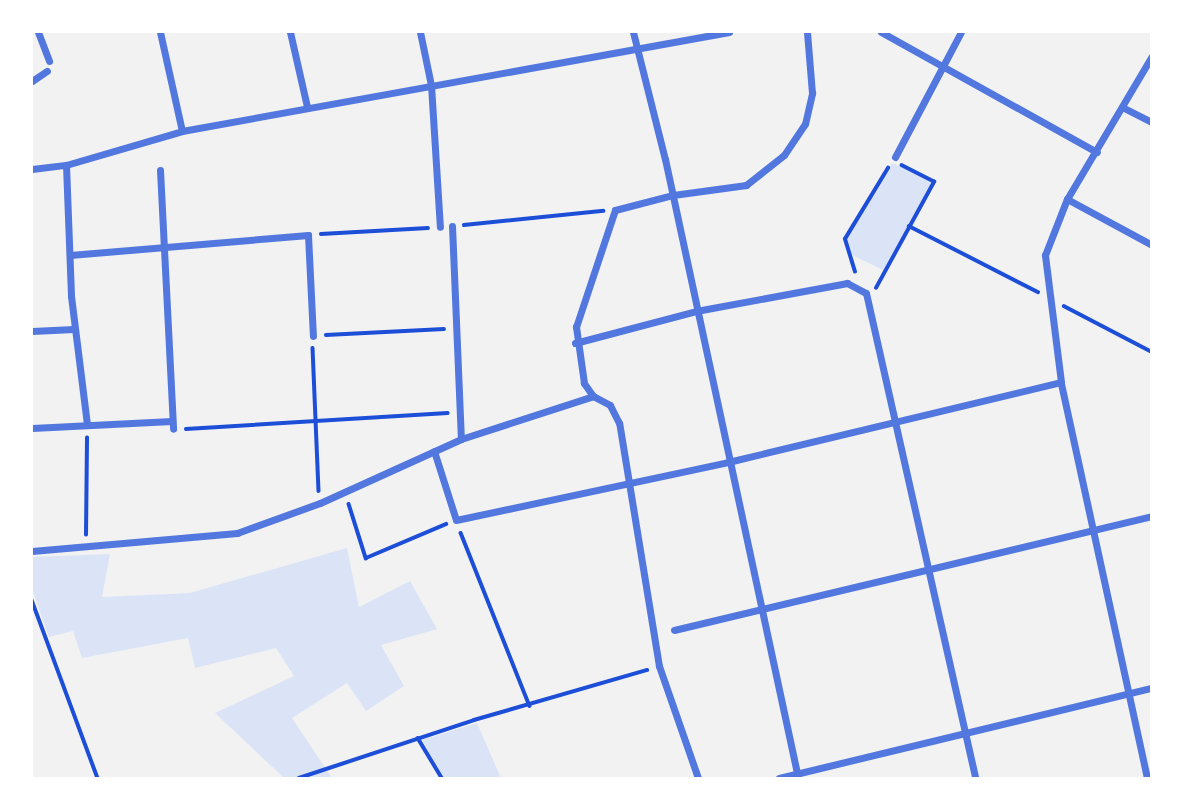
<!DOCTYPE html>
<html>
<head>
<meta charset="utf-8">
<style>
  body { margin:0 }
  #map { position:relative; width:1183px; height:810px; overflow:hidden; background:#f2f2f2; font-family:Jost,sans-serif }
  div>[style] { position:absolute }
  .green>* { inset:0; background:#dbe4f7 }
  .path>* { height:3.5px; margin:-1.75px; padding:0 1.75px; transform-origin:1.75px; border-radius:1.75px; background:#1d4ed8 }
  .minor>* { height:7px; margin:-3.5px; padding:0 3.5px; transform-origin:3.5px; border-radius:3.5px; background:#5277de }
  span { translate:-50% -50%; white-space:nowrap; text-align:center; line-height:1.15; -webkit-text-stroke:6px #fff; paint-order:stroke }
  .frame { position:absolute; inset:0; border:33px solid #fff; pointer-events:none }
</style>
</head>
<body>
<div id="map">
  <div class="green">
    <i style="clip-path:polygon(892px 163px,932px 181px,883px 270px,852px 255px,847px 238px)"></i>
    <i style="clip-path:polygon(347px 548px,359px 607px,410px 581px,437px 629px,381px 645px,404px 686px,366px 711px,347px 683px,292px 718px,332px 778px,284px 778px,215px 713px,294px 676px,276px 648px,195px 668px,188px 638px,82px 658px,73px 631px,49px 637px,32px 589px,32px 557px,110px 554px,102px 597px,190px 593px)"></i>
    <i style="clip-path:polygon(477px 723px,501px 778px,444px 778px,422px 740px)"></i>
  </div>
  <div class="path">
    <i style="left:464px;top:225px;width:140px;rotate:-5.8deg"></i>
    <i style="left:909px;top:226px;width:145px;rotate:27.1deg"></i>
    <i style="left:321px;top:234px;width:107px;rotate:-3.2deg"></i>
    <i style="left:855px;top:272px;width:34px;rotate:-107deg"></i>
    <i style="left:845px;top:239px;width:83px;rotate:-58.8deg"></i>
    <i style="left:876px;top:288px;width:121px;rotate:-61.3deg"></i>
    <i style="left:934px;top:182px;width:36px;rotate:-153deg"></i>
    <i style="left:1064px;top:306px;width:99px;rotate:27.6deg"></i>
    <i style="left:326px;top:335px;width:118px;rotate:-2.9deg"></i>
    <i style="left:313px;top:348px;width:143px;rotate:87.6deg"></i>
    <i style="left:186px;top:429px;width:262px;rotate:-3.5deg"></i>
    <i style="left:349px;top:504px;width:57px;rotate:72.5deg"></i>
    <i style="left:366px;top:558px;width:87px;rotate:-23deg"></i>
    <i style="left:461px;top:533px;width:186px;rotate:68.3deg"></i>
    <i style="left:86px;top:535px;width:97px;rotate:-89.4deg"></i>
    <i style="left:32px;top:600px;width:190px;rotate:69.7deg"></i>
    <i style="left:418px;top:738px;width:47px;rotate:59deg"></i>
    <i style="left:299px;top:778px;width:184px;rotate:-18.3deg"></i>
    <i style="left:474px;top:720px;width:180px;rotate:-16.1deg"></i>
  </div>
  <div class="minor">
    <i style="left:38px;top:32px;width:31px;rotate:69deg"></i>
    <i style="left:160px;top:32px;width:101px;rotate:77.5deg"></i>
    <i style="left:290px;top:32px;width:77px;rotate:77.2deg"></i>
    <i style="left:420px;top:32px;width:54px;rotate:78.3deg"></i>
    <i style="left:431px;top:85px;width:142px;rotate:86.4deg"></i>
    <i style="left:633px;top:32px;width:131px;rotate:75.9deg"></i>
    <i style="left:665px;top:159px;width:633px;rotate:77.87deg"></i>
    <i style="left:881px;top:32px;width:247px;rotate:29.1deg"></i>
    <i style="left:32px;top:81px;width:18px;rotate:-34deg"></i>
    <i style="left:1122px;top:107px;width:34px;rotate:27deg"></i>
    <i style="left:895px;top:157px;width:141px;rotate:-62.2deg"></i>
    <i style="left:66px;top:165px;width:131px;rotate:87.8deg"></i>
    <i style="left:71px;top:296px;width:130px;rotate:82.9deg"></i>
    <i style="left:32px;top:169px;width:34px;rotate:-7deg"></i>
    <i style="left:66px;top:165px;width:121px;rotate:-16.3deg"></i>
    <i style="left:182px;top:131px;width:556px;rotate:-10.26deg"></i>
    <i style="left:160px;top:170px;width:259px;rotate:87.1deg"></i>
    <i style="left:1067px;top:199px;width:97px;rotate:28.4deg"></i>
    <i style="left:452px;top:226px;width:213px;rotate:87.6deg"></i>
    <i style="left:70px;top:255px;width:239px;rotate:-4.8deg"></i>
    <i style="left:308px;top:235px;width:101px;rotate:87.2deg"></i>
    <i style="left:32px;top:331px;width:42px;rotate:-2.7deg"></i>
    <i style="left:575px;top:343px;width:125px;rotate:-14.8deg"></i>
    <i style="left:696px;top:311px;width:154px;rotate:-10.5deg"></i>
    <i style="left:847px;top:283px;width:21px;rotate:28deg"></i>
    <i style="left:866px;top:293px;width:497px;rotate:77.3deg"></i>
    <i style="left:32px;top:428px;width:140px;rotate:-2.9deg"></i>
    <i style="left:434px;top:451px;width:72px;rotate:72.3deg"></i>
    <i style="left:456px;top:520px;width:278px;rotate:-12deg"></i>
    <i style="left:728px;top:462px;width:342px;rotate:-13.5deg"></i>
    <i style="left:32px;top:551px;width:206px;rotate:-5deg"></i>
    <i style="left:237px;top:533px;width:88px;rotate:-19.9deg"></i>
    <i style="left:320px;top:503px;width:155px;rotate:-24.4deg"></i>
    <i style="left:461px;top:439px;width:139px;rotate:-18deg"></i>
    <i style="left:674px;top:630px;width:491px;rotate:-13.4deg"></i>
    <i style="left:698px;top:778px;width:119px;rotate:-109.2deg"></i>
    <i style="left:659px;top:666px;width:246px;rotate:-99.3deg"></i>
    <i style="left:619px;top:423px;width:20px;rotate:-117deg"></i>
    <i style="left:610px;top:405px;width:19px;rotate:-152deg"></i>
    <i style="left:593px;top:396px;width:16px;rotate:-125deg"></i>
    <i style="left:584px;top:383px;width:57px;rotate:-98.1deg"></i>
    <i style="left:576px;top:327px;width:123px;rotate:-71.6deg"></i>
    <i style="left:615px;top:210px;width:60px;rotate:-14.5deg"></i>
    <i style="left:673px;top:195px;width:74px;rotate:-7.8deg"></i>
    <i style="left:746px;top:185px;width:48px;rotate:-38.3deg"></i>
    <i style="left:784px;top:155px;width:37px;rotate:-56deg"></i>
    <i style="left:805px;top:124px;width:32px;rotate:-77deg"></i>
    <i style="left:812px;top:93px;width:61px;rotate:-94.7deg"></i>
    <i style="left:779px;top:778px;width:384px;rotate:-13.6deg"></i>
    <i style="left:1147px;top:778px;width:405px;rotate:-102.3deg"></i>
    <i style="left:1061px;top:382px;width:128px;rotate:-97.2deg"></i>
    <i style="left:1045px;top:255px;width:60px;rotate:-68.6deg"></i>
    <i style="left:1067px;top:199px;width:166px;rotate:-59.3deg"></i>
  </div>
  <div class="frame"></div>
</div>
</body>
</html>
